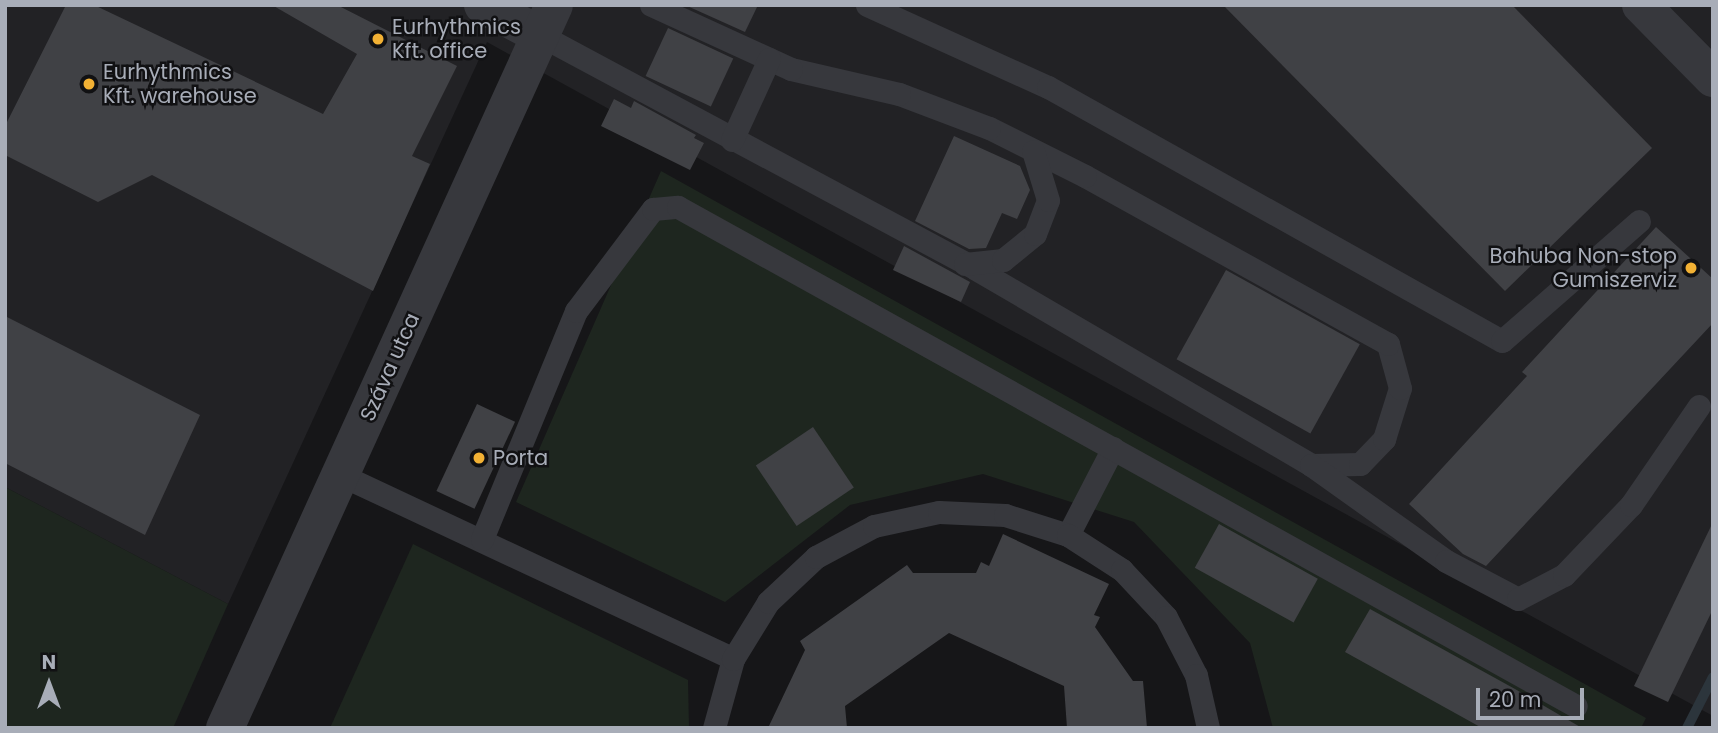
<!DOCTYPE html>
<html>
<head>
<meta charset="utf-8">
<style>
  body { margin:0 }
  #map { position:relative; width:1718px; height:733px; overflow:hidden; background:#161618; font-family:Poppins,sans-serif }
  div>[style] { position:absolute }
  .built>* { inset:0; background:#222225 }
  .green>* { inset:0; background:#1e261f }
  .stream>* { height:10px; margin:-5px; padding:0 5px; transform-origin:5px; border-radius:5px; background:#2c353c }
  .building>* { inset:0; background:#404145; transform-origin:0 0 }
  .service>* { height:23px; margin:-11.5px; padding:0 11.5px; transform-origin:11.5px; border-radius:11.5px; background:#37383d }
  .minor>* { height:38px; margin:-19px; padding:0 19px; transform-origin:19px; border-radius:19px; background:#37383d }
  .tertiary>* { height:38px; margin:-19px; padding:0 19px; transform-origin:19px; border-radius:19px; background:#37383d }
  .dots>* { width:19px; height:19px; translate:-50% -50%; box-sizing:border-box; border:4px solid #111113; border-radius:50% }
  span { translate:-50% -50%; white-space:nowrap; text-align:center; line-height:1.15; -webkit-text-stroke:5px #111113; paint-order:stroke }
  .poi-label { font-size:21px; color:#a8adb8 }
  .left { translate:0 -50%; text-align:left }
  .right { translate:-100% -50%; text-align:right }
  .street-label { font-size:21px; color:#a8adb8 }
  .frame { position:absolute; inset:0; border:7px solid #a8adb8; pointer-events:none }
  .north { position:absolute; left:14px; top:649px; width:70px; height:70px; -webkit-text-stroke:5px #111113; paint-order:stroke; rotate:0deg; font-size:19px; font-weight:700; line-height:28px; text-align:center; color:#a8adb8 }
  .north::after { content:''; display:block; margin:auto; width:24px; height:32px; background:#a8adb8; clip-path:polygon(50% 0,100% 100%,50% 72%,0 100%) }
  .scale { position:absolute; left:1476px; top:688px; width:108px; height:32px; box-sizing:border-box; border:4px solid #a8adb8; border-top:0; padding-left:9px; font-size:21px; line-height:24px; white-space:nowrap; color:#a8adb8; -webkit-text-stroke:5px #111113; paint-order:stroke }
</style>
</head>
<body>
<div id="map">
  <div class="built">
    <i style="clip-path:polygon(5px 5px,1713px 5px,1713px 716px,487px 42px,228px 604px,5px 487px)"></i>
  </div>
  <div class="green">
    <i style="clip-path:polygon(661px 171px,1646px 718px,1641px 728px,1273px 728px,1250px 643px,1134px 522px,983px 474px,850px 505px,725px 602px,516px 502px)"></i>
    <i style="clip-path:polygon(5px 487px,228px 604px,173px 728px,5px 728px)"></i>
    <i style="clip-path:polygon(413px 544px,688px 680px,689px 728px,330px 728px)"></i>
  </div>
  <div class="stream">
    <i style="left:1687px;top:728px;width:57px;rotate:-63deg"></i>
  </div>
  <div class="building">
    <i style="clip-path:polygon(66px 5px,94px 5px,323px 114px,357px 54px,272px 5px,337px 5px,457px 66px,412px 156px,430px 164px,373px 291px,152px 175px,98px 202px,5px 155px,5px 126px)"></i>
    <i style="clip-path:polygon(685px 5px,758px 5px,745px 32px)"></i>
    <i style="clip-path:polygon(1223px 5px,1512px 5px,1652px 148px,1505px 291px)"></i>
    <i style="left:668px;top:28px;width:72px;height:53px;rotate:25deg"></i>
    <i style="clip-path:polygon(614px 99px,631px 108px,634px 101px,696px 135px,694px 138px,704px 143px,690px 170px,601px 126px)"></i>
    <i style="clip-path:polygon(954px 136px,1020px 166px,1030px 190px,1017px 219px,1002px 213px,986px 248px,969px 249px,915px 221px)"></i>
    <i style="clip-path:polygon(1656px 227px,1713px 279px,1713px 323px,1486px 566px,1463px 554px,1409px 504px,1527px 376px,1522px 372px)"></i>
    <i style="clip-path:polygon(904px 246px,970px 282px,961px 302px,893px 270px)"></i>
    <i style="left:1226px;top:270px;width:153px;height:102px;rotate:29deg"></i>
    <i style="clip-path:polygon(5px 316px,200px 415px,145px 535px,5px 463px)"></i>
    <i style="left:477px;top:404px;width:42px;height:96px;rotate:25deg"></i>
    <i style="left:813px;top:427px;width:73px;height:69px;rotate:56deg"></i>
    <i style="clip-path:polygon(1713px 522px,1713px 609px,1668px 702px,1634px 686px)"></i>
    <i style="left:1219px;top:524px;width:113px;height:50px;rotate:29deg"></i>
    <i style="clip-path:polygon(1003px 534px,1109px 584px,1094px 615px,1100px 617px,1095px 627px,1133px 681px,1143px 681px,1147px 728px,1067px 728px,1064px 686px,949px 633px,845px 706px,847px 728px,768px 728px,805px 650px,800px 641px,907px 565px,913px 573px,976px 573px,981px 562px,989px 566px)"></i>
    <i style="clip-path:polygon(1370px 609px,1515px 689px,1582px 728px,1482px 728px,1345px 652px)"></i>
  </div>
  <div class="service">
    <i style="left:867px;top:5px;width:199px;rotate:24.4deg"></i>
    <i style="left:1048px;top:87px;width:520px;rotate:29.23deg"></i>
    <i style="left:1502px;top:341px;width:182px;rotate:-41.2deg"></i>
    <i style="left:540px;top:35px;width:495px;rotate:28.2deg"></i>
    <i style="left:976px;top:269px;width:388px;rotate:30.3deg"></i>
    <i style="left:1311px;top:465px;width:49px;rotate:-1.2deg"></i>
    <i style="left:1360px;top:464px;width:35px;rotate:-46deg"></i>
    <i style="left:1384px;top:439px;width:53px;rotate:-72.6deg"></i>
    <i style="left:1400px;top:388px;width:46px;rotate:-105.3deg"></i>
    <i style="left:1388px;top:344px;width:346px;rotate:-151deg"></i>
    <i style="left:1085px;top:176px;width:107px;rotate:-153.4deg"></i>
    <i style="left:989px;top:128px;width:96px;rotate:-159.3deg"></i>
    <i style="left:899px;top:94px;width:111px;rotate:-167deg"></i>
    <i style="left:791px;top:69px;width:154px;rotate:-155.4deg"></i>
    <i style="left:732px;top:140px;width:89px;rotate:-65.4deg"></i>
    <i style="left:965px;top:264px;width:38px;rotate:-6deg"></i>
    <i style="left:1003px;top:260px;width:41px;rotate:-39.1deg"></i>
    <i style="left:1035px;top:234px;width:36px;rotate:-69deg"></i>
    <i style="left:1048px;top:200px;width:51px;rotate:-107deg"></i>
    <i style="left:1311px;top:465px;width:166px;rotate:35.4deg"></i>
    <i style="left:1446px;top:561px;width:81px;rotate:27.8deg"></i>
    <i style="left:1518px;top:599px;width:52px;rotate:-27.6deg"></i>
    <i style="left:1564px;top:575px;width:97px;rotate:-46.3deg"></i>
    <i style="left:1631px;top:505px;width:120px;rotate:-55.5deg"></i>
    <i style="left:341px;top:475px;width:433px;rotate:25.1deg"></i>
    <i style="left:1068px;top:535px;width:98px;rotate:-62.7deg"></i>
    <i style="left:482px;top:539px;width:247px;rotate:-67.6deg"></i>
    <i style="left:576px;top:311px;width:128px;rotate:-53deg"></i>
    <i style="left:653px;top:209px;width:25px;rotate:-5deg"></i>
    <i style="left:678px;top:207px;width:1027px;rotate:29.06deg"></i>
    <i style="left:714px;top:728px;width:72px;rotate:-74.6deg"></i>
    <i style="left:733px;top:659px;width:67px;rotate:-58.4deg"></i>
    <i style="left:768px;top:602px;width:66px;rotate:-43.2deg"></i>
    <i style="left:816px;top:557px;width:66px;rotate:-28.1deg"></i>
    <i style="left:874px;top:526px;width:66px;rotate:-12.2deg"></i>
    <i style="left:939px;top:512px;width:66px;rotate:2.6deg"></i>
    <i style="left:1005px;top:515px;width:66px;rotate:17.6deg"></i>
    <i style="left:1068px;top:535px;width:64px;rotate:32.9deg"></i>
    <i style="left:1122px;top:570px;width:64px;rotate:46.9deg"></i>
    <i style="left:1166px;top:617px;width:65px;rotate:62.7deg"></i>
    <i style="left:1196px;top:675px;width:54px;rotate:77.2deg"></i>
  </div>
  <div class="minor">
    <i style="left:483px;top:5px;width:64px;rotate:27.8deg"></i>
    <i style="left:225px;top:728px;width:794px;rotate:-65.53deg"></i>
  </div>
  <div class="tertiary">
    <i style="left:1641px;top:5px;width:103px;rotate:45.4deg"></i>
  </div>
  <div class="dots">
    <i style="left:378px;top:39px;background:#f2b134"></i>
    <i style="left:89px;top:84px;background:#f2b134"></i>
    <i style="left:1691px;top:268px;background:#f2b134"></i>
    <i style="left:479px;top:458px;background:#f2b134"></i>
  </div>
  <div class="poi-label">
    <span class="left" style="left:392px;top:39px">Eurhythmics<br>Kft. office</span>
    <span class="left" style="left:103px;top:84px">Eurhythmics<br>Kft. warehouse</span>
    <span class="right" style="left:1677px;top:268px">Bahuba Non-stop<br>Gumiszerviz</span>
    <span class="left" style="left:493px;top:458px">Porta</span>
  </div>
  <div class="street-label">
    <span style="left:390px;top:367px;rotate:-66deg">Száva utca</span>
  </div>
  <div class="frame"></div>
  <div class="north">N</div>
  <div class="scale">20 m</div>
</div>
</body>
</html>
